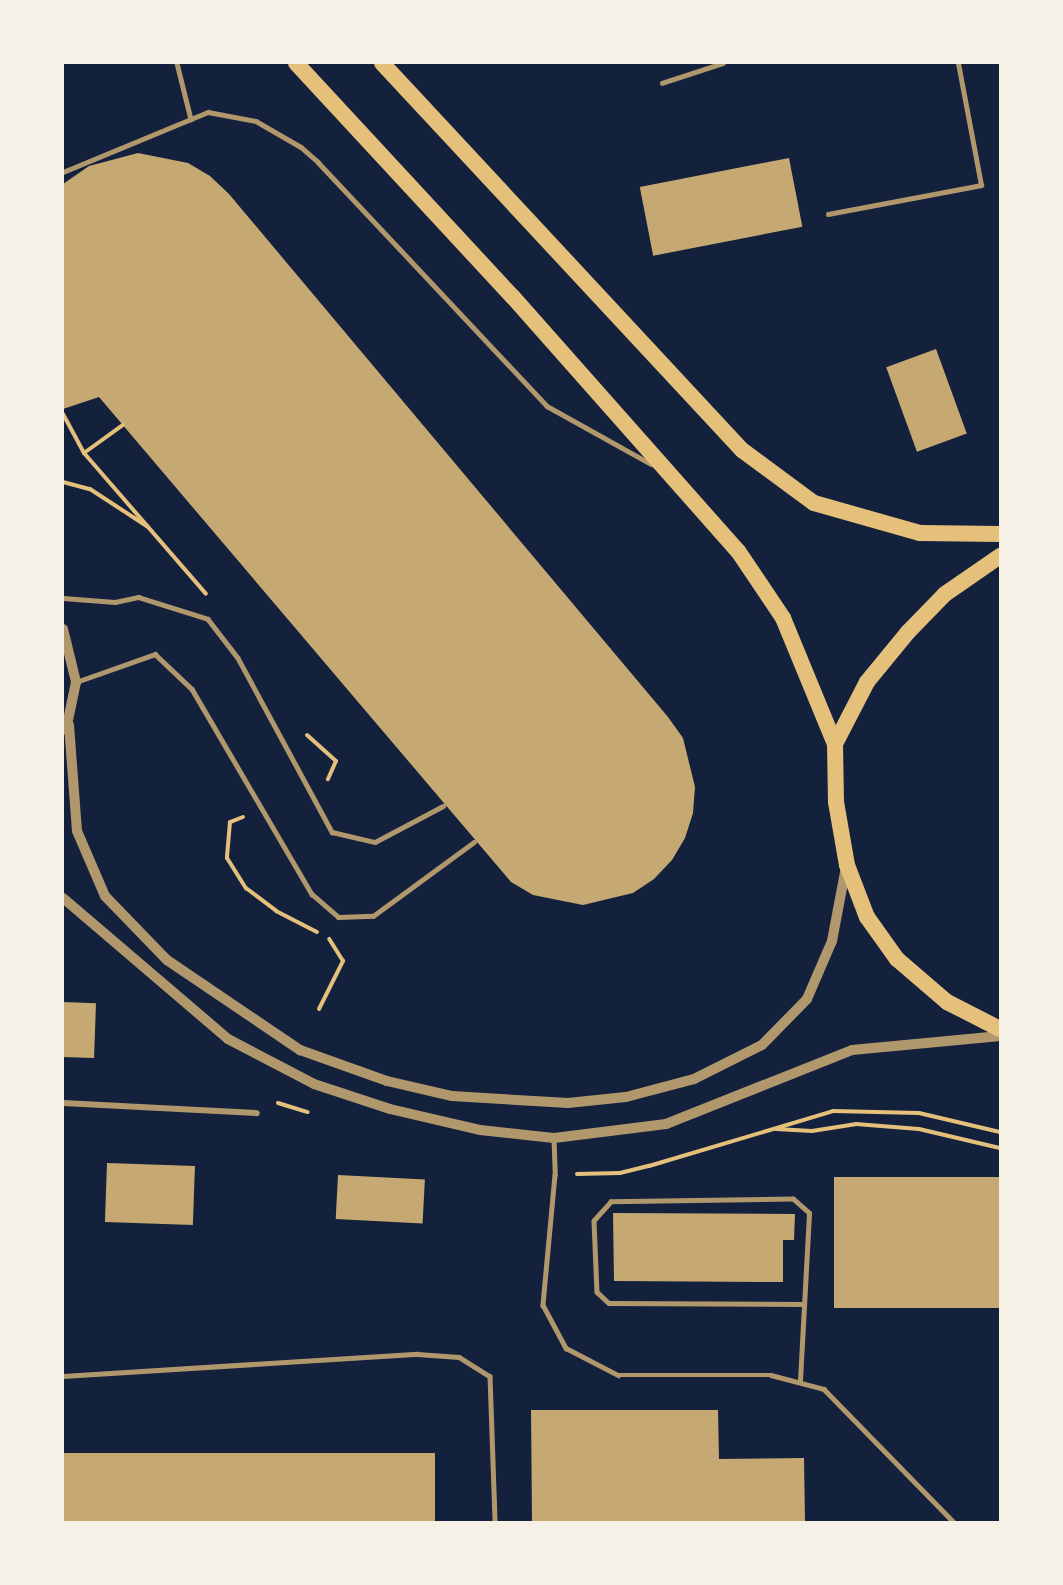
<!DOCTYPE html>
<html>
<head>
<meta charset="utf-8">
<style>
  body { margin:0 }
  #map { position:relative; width:1063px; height:1585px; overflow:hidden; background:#14213d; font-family:Literata,serif }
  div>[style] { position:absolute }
  .building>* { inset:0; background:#c6a872; transform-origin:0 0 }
  .path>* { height:4px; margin:-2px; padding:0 2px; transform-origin:2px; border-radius:2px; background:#e5c07b }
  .service>* { height:4.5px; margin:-2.25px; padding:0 2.25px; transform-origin:2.25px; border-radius:2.25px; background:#b1986c }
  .minor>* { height:6px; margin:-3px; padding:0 3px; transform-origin:3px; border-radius:3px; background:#b1986c }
  .tertiary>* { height:10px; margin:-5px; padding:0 5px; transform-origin:5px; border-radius:5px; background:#b1986c }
  .trunk>* { height:16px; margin:-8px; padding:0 8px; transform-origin:8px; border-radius:8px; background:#e5c07b }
  span { translate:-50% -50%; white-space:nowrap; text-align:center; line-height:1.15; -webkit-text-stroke:5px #f6f1e7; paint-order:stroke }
  .frame { position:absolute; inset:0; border:64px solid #f6f1e7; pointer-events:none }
</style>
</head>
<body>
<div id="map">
  <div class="building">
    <i style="clip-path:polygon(138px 153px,188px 163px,210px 176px,229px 194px,668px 717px,683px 738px,695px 787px,693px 813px,685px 838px,672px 860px,654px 879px,633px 893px,583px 905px,533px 895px,511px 882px,99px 397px,63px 409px,63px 184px,89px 166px)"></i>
    <i style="left:789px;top:158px;width:70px;height:152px;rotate:79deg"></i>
    <i style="left:936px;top:349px;width:90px;height:53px;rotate:70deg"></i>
    <i style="left:63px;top:1002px;width:33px;height:55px;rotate:2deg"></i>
    <i style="left:107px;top:1163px;width:88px;height:59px;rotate:2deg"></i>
    <i style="left:338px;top:1175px;width:87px;height:44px;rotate:3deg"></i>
    <i style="left:834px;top:1177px;width:166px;height:131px"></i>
    <i style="clip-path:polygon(613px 1213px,795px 1214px,794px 1240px,783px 1240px,783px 1282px,614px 1281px)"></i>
    <i style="clip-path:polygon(531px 1410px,718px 1410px,719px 1459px,804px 1458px,805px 1522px,532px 1522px)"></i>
    <i style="left:435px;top:1453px;width:69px;height:372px;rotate:90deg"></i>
  </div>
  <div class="path">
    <i style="left:63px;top:414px;width:44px;rotate:61.7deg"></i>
    <i style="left:84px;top:453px;width:186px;rotate:49.1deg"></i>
    <i style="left:84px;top:453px;width:48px;rotate:-35.7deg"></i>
    <i style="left:63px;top:482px;width:28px;rotate:15deg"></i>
    <i style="left:90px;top:489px;width:69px;rotate:33.2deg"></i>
    <i style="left:307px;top:735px;width:39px;rotate:42deg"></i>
    <i style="left:336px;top:761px;width:20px;rotate:114deg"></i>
    <i style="left:243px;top:817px;width:14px;rotate:159deg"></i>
    <i style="left:230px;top:822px;width:36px;rotate:95deg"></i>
    <i style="left:227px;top:858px;width:36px;rotate:58deg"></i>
    <i style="left:246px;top:888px;width:38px;rotate:37deg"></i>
    <i style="left:276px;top:911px;width:46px;rotate:27.1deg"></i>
    <i style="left:319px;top:1009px;width:54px;rotate:-63.4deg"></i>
    <i style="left:343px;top:961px;width:26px;rotate:-122deg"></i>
    <i style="left:278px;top:1103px;width:31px;rotate:17deg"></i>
    <i style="left:776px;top:1129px;width:36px;rotate:3deg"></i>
    <i style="left:812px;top:1131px;width:45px;rotate:-9deg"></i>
    <i style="left:856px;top:1124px;width:63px;rotate:4.5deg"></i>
    <i style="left:919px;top:1129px;width:83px;rotate:13.2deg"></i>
    <i style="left:577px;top:1174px;width:43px;rotate:-1.3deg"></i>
    <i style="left:620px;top:1173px;width:30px;rotate:-14deg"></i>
    <i style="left:649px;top:1166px;width:192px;rotate:-16.6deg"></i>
    <i style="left:833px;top:1111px;width:86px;rotate:1.3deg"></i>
    <i style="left:919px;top:1113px;width:83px;rotate:13.2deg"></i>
  </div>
  <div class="service">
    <i style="left:177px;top:63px;width:58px;rotate:76deg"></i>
    <i style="left:662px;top:83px;width:64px;rotate:-18.2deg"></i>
    <i style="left:63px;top:172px;width:157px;rotate:-22.5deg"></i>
    <i style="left:208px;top:112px;width:49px;rotate:10.6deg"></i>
    <i style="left:256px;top:121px;width:52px;rotate:30deg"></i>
    <i style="left:301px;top:147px;width:23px;rotate:41deg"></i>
    <i style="left:318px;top:162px;width:335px;rotate:46.8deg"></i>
    <i style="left:547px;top:406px;width:119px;rotate:29.1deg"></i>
    <i style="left:828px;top:214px;width:156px;rotate:-10.7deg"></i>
    <i style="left:981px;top:185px;width:124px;rotate:-100.7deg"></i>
    <i style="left:63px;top:598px;width:52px;rotate:4.4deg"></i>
    <i style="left:115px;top:602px;width:24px;rotate:-12deg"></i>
    <i style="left:138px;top:597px;width:73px;rotate:17.4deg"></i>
    <i style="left:208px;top:619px;width:49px;rotate:52.4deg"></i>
    <i style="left:238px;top:658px;width:198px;rotate:61.6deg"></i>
    <i style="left:332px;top:832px;width:44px;rotate:13.1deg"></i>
    <i style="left:375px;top:842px;width:77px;rotate:-27.9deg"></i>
    <i style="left:76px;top:682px;width:84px;rotate:-19.5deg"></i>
    <i style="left:155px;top:654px;width:51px;rotate:43.4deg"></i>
    <i style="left:192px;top:689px;width:238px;rotate:59.7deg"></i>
    <i style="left:312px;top:894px;width:35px;rotate:41deg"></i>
    <i style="left:338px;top:917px;width:35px;rotate:-2deg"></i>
    <i style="left:373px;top:916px;width:125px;rotate:-36.2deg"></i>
    <i style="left:554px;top:1138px;width:37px;rotate:88deg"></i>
    <i style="left:555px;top:1175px;width:131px;rotate:95.3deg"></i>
    <i style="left:543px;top:1305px;width:49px;rotate:61.9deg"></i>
    <i style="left:566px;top:1348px;width:59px;rotate:27.4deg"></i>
    <i style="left:618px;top:1375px;width:153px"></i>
    <i style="left:771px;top:1375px;width:55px;rotate:14.8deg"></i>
    <i style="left:824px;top:1389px;width:186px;rotate:45.7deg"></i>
    <i style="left:63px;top:1376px;width:355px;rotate:-3.6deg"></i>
    <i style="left:417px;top:1354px;width:42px;rotate:4.1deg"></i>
    <i style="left:459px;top:1357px;width:36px;rotate:32deg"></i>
    <i style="left:490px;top:1376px;width:146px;rotate:88deg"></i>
    <i style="left:800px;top:1380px;width:167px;rotate:-86.9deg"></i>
    <i style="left:809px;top:1213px;width:21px;rotate:-139deg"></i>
    <i style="left:793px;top:1199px;width:182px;rotate:179.1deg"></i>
    <i style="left:611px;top:1202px;width:25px;rotate:132deg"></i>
    <i style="left:594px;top:1221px;width:71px;rotate:87.6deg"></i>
    <i style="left:597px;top:1292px;width:16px;rotate:43deg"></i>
    <i style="left:609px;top:1303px;width:193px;rotate:0.3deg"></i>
  </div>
  <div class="minor">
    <i style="left:63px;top:1103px;width:194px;rotate:3deg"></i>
  </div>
  <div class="tertiary">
    <i style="left:63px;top:629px;width:55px;rotate:76.2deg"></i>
    <i style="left:76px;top:682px;width:49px;rotate:101.8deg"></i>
    <i style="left:69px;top:725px;width:106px;rotate:85.7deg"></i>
    <i style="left:77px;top:831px;width:71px;rotate:66.7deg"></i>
    <i style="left:105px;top:896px;width:89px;rotate:45.9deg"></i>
    <i style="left:167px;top:960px;width:161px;rotate:34.1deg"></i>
    <i style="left:300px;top:1050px;width:92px;rotate:19.6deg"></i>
    <i style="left:387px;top:1081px;width:67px;rotate:13deg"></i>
    <i style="left:452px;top:1096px;width:116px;rotate:3.5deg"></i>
    <i style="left:568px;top:1103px;width:58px;rotate:-5.9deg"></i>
    <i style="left:626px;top:1097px;width:70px;rotate:-14.8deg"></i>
    <i style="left:694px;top:1079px;width:76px;rotate:-26.6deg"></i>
    <i style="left:762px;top:1045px;width:64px;rotate:-45.6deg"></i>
    <i style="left:807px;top:999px;width:63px;rotate:-66.7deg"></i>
    <i style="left:832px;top:941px;width:75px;rotate:-79.3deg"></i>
    <i style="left:63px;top:898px;width:217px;rotate:40.5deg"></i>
    <i style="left:228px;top:1039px;width:97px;rotate:27.6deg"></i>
    <i style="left:314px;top:1084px;width:80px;rotate:18.2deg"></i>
    <i style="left:390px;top:1109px;width:92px;rotate:13.1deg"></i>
    <i style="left:480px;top:1130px;width:74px;rotate:6.2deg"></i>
    <i style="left:554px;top:1138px;width:113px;rotate:-7.1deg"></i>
    <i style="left:666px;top:1124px;width:200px;rotate:-21.7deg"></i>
    <i style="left:852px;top:1050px;width:149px;rotate:-5.4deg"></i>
  </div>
  <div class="trunk">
    <i style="left:296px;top:63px;width:319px;rotate:47.2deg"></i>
    <i style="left:513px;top:297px;width:339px;rotate:48.5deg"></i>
    <i style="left:738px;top:551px;width:81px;rotate:56.1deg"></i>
    <i style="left:783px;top:618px;width:136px;rotate:67.6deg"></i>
    <i style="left:382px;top:63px;width:529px;rotate:47.07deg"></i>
    <i style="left:742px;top:450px;width:89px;rotate:36.4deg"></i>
    <i style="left:814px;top:503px;width:110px;rotate:15.8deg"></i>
    <i style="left:920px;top:533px;width:80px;rotate:0.7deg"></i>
    <i style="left:1000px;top:556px;width:67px;rotate:145.4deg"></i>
    <i style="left:945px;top:594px;width:53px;rotate:134.2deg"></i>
    <i style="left:908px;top:632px;width:65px;rotate:129.4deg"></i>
    <i style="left:867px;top:682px;width:70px;rotate:117.3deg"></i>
    <i style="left:835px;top:744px;width:58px;rotate:89deg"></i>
    <i style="left:836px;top:802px;width:64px;rotate:80.1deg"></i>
    <i style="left:847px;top:865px;width:56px;rotate:69deg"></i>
    <i style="left:867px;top:917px;width:52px;rotate:54.5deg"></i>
    <i style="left:897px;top:959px;width:66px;rotate:40.7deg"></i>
    <i style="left:947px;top:1002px;width:59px;rotate:27deg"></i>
  </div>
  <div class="frame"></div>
</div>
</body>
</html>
